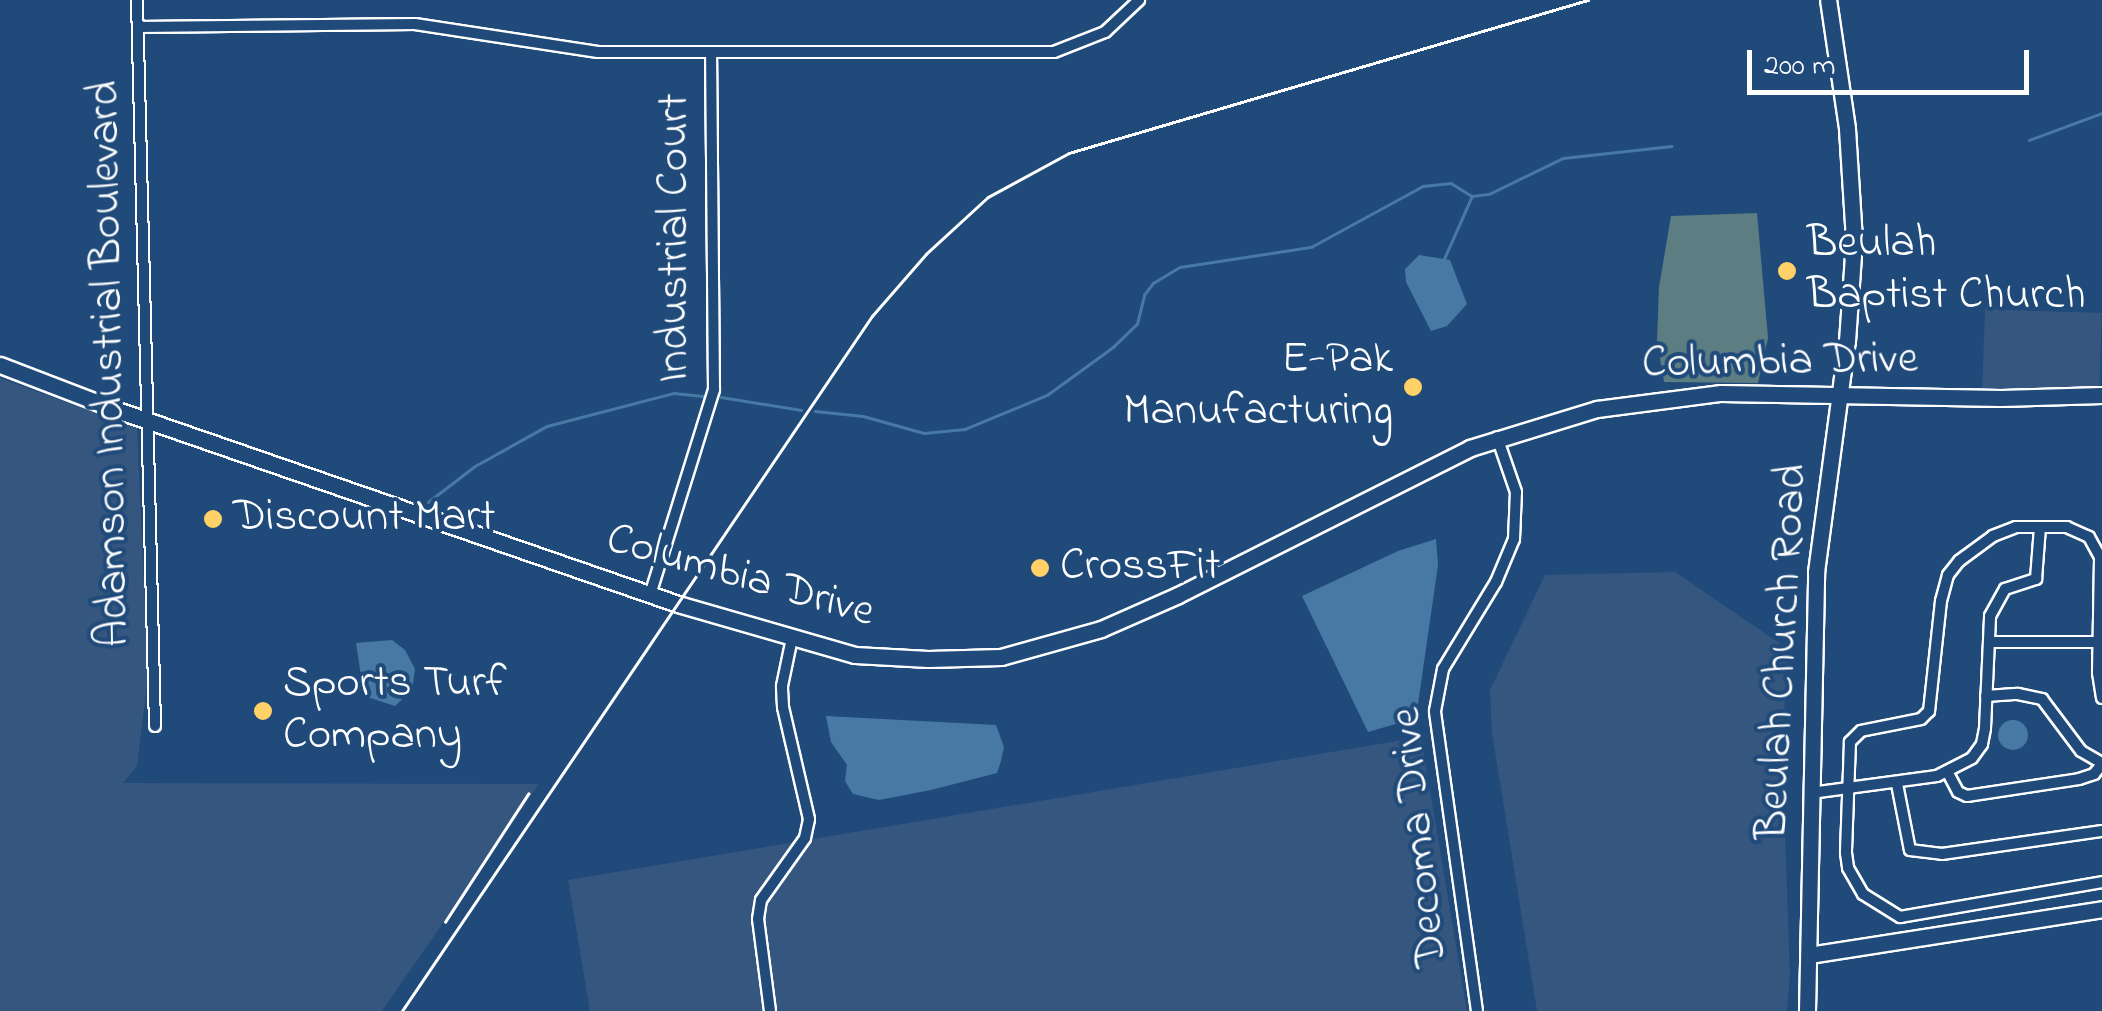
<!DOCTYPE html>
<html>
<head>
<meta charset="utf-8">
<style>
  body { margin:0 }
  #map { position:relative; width:2102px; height:1011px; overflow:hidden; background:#1f4a7a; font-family:"Indie Flower",sans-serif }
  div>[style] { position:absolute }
  .built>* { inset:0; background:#35567e; transform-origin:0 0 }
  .green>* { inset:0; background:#5c7d82 }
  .water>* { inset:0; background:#4879a4 }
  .round { border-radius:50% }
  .stream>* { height:2.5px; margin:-1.25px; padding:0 1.25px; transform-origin:1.25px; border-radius:1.25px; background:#4879a4 }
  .roads { filter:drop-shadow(2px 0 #fff) drop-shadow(-2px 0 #fff) drop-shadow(0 2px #fff) drop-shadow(0 -2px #fff) }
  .street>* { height:10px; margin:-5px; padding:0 5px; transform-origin:5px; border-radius:5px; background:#1f4a7a }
  .secondary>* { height:15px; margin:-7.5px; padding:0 7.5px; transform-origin:7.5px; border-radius:7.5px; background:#1f4a7a }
  .rail>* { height:2.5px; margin:-1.25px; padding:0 1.25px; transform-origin:1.25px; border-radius:1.25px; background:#fff }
  .dots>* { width:28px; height:28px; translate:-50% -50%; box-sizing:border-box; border:5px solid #1f4a7a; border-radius:50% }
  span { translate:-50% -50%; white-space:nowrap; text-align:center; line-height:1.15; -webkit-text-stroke:8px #1f4a7a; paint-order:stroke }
  .street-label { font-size:45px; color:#fff }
  .poi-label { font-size:45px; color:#fff }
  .left { translate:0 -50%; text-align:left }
  .right { translate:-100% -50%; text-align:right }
  .scale { position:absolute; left:1747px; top:50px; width:282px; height:45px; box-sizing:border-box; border:5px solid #fff; border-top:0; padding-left:12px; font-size:30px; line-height:35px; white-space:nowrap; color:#fff; -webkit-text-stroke:8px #1f4a7a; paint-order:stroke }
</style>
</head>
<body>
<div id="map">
  <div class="built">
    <i style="left:1985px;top:309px;width:117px;height:79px;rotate:2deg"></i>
    <i style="clip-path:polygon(0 378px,137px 428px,148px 677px,137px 766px,123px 783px,539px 784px,382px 1011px,0 1011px)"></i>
    <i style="clip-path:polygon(1675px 572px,1788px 649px,1782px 747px,1790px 975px,1787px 1011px,1537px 1011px,1492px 733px,1490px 690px,1545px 575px)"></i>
    <i style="clip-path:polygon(1421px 737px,1467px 1011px,590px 1011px,568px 880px)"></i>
  </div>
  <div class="green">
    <i style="clip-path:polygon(1757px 213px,1768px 338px,1758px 383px,1664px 382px,1657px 341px,1659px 287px,1671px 216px)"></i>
  </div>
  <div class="water">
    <i style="clip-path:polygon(1419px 255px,1450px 260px,1467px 304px,1447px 326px,1431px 331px,1406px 282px,1405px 269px)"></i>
    <i style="clip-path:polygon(1436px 539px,1438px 565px,1416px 718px,1368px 732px,1302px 596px,1398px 551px)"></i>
    <i style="clip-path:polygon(392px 640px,405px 650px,415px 669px,412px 690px,395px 706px,364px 696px,356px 643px)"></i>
    <i style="clip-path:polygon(826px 716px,996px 725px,1004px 747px,1001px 761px,997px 773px,931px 790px,879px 800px,853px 794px,845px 781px,847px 765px,831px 742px)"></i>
    <i class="round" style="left:1998px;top:720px;width:30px;height:30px"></i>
  </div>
  <div class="stream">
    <i style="left:2029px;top:140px;width:78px;rotate:-20.3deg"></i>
    <i style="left:1444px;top:259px;width:67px;rotate:-66.1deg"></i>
    <i style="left:721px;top:397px;width:81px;rotate:9.2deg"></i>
    <i style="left:815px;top:411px;width:48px;rotate:5.9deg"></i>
    <i style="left:863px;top:416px;width:63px;rotate:15.6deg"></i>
    <i style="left:924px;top:433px;width:41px;rotate:-5.6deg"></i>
    <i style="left:965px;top:429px;width:89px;rotate:-22.5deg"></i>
    <i style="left:1047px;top:395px;width:82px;rotate:-36deg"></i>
    <i style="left:1113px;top:347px;width:33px;rotate:-44deg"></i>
    <i style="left:1137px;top:324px;width:30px;rotate:-76deg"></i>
    <i style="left:1144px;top:295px;width:15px;rotate:-53deg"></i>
    <i style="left:1153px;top:283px;width:31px;rotate:-31deg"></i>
    <i style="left:1180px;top:267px;width:133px;rotate:-8.7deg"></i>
    <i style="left:1311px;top:247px;width:128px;rotate:-28.6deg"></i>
    <i style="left:1423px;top:186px;width:28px;rotate:-6deg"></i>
    <i style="left:1451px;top:183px;width:25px;rotate:32deg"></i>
    <i style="left:1472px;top:196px;width:17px;rotate:-7deg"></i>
    <i style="left:1489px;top:194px;width:82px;rotate:-25.9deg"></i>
    <i style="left:1563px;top:158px;width:109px;rotate:-6.3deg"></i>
    <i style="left:428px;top:502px;width:59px;rotate:-37.5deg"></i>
    <i style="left:475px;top:466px;width:82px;rotate:-29.1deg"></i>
    <i style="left:547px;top:426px;width:131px;rotate:-14.6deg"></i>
    <i style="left:674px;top:393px;width:31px;rotate:6deg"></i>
  </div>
  <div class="roads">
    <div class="street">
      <i style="left:137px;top:0;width:726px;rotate:88.58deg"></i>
      <i style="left:138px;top:27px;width:277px;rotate:-0.6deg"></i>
      <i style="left:415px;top:24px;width:185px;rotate:8.7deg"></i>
      <i style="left:598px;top:52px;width:456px"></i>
      <i style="left:1054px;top:52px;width:55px;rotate:-21.4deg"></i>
      <i style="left:1105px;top:32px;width:47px;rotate:-43.3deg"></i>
      <i style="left:650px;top:595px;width:215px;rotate:-72.7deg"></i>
      <i style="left:714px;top:390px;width:338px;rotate:-90.5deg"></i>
      <i style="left:1989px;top:642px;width:110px"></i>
      <i style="left:1986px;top:696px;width:32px;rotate:-4deg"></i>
      <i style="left:2018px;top:694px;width:25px;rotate:12deg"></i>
      <i style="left:2042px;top:699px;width:65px;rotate:53.1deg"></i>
      <i style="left:2081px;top:751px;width:24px;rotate:30deg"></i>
      <i style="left:2102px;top:698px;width:25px;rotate:-99deg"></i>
      <i style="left:2098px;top:673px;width:116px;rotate:-89deg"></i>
      <i style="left:2100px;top:557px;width:23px;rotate:-119deg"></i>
      <i style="left:2089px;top:537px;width:24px;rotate:-156deg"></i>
      <i style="left:2067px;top:527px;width:51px;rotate:180deg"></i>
      <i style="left:2016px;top:527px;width:25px;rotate:159deg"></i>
      <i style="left:1993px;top:536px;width:42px;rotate:143.7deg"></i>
      <i style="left:1959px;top:561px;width:18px;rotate:128deg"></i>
      <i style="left:1948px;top:575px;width:27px;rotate:105deg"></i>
      <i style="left:1941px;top:601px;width:111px;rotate:96.2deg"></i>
      <i style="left:1929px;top:711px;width:11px;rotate:135deg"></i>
      <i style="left:1921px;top:719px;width:61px;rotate:168.7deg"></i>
      <i style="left:1861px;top:731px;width:16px;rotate:135deg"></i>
      <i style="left:1850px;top:742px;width:111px;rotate:92.1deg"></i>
      <i style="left:1846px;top:853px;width:15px;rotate:82deg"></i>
      <i style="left:1848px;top:868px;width:30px;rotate:60deg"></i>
      <i style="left:1863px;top:894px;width:44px;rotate:31.9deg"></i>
      <i style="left:1900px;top:917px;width:205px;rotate:-9.8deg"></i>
      <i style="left:1948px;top:773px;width:21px;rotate:62deg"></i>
      <i style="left:1958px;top:792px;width:10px;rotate:24deg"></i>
      <i style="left:1967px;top:796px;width:113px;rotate:-8.6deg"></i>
      <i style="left:2079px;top:779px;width:16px;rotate:-18deg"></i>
      <i style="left:2094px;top:774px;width:13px;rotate:-51deg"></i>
      <i style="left:1897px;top:784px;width:67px;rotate:78.9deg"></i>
      <i style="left:1910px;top:850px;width:32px;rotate:7deg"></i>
      <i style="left:1942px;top:854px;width:162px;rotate:-8.2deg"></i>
      <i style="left:1811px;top:793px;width:127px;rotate:-7.7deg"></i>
      <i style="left:1937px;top:776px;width:39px;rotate:-27deg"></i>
      <i style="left:1972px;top:758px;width:17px;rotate:-54deg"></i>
      <i style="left:1982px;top:744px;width:16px;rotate:-79deg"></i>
      <i style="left:1985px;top:728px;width:112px;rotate:-87.4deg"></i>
      <i style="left:1990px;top:616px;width:31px;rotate:-61deg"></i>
      <i style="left:2005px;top:589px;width:33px;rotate:-18deg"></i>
      <i style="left:2036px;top:579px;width:52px;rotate:-85.6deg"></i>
      <i style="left:770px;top:1011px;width:93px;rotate:-97.4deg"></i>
      <i style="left:758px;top:919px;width:19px;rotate:-81deg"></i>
      <i style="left:761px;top:900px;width:76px;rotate:-54.6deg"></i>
      <i style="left:805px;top:838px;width:19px;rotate:-78deg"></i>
      <i style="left:809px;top:819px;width:115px;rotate:-103.1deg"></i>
      <i style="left:783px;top:707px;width:21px;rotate:-93deg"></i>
      <i style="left:782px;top:686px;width:49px;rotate:-78.2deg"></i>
      <i style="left:1477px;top:1011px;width:303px;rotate:-98deg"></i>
      <i style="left:1435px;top:711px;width:43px;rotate:-79.2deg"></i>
      <i style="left:1443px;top:669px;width:102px;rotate:-58.7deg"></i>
      <i style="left:1496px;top:582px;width:47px;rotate:-67.3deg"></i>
      <i style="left:1514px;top:539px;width:47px;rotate:-87.6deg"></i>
      <i style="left:1516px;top:492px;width:58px;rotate:-109.1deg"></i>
    </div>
    <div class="secondary">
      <i style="left:0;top:365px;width:125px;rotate:21deg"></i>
      <i style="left:117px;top:410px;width:594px;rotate:19.08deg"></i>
      <i style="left:678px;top:604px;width:184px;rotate:16.1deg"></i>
      <i style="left:855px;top:655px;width:73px;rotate:3.1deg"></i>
      <i style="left:928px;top:659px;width:73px;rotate:-1.6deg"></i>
      <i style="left:1001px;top:657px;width:104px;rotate:-15.6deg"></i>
      <i style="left:1101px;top:629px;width:84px;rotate:-23.8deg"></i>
      <i style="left:1178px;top:595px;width:327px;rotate:-26.7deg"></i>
      <i style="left:1470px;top:448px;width:133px;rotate:-17.1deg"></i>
      <i style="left:1597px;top:409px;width:125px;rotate:-7.4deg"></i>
      <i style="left:1721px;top:393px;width:280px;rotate:1deg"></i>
      <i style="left:2001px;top:398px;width:101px;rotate:-1.7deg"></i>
      <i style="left:1809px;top:955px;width:297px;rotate:-8.9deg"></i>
      <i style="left:1807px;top:1011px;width:439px;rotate:-88.8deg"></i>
      <i style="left:1816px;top:572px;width:233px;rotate:-82.4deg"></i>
      <i style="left:1847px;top:341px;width:101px;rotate:-86deg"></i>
      <i style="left:1854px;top:240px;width:112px;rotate:-93.6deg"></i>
      <i style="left:1847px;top:128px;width:129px;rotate:-98.4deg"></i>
    </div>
  </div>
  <div class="rail">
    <i style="left:445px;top:922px;width:153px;rotate:-57deg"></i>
    <i style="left:402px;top:1011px;width:839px;rotate:-55.93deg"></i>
    <i style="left:872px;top:316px;width:82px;rotate:-48.9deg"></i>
    <i style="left:926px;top:254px;width:84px;rotate:-42.6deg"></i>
    <i style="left:988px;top:197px;width:92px;rotate:-28.5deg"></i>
    <i style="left:1069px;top:153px;width:541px;rotate:-16.43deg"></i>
  </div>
  <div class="dots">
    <i style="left:1787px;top:271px;background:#ffd166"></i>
    <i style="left:1413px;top:387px;background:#ffd166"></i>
    <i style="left:213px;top:519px;background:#ffd166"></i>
    <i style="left:1040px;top:568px;background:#ffd166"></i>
    <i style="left:263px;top:711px;background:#ffd166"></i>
  </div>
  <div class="street-label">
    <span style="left:676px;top:238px;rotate:-90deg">Industrial Court</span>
    <span style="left:1780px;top:363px;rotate:-1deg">Columbia Drive</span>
    <span style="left:111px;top:364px;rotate:-91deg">Adamson Industrial Boulevard</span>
    <span style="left:740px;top:577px;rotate:16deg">Columbia Drive</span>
    <span style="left:1784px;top:652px;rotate:-87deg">Beulah Church Road</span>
    <span style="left:1421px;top:837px;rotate:-96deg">Decoma Drive</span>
  </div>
  <div class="poi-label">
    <span class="left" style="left:1807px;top:271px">Beulah<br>Baptist Church</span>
    <span class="right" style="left:1393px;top:387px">E-Pak<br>Manufacturing</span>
    <span class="left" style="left:233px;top:519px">Discount Mart</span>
    <span class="left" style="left:1060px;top:568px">CrossFit</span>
    <span class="left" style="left:283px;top:711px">Sports Turf<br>Company</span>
  </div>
  <div class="scale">200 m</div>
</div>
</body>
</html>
